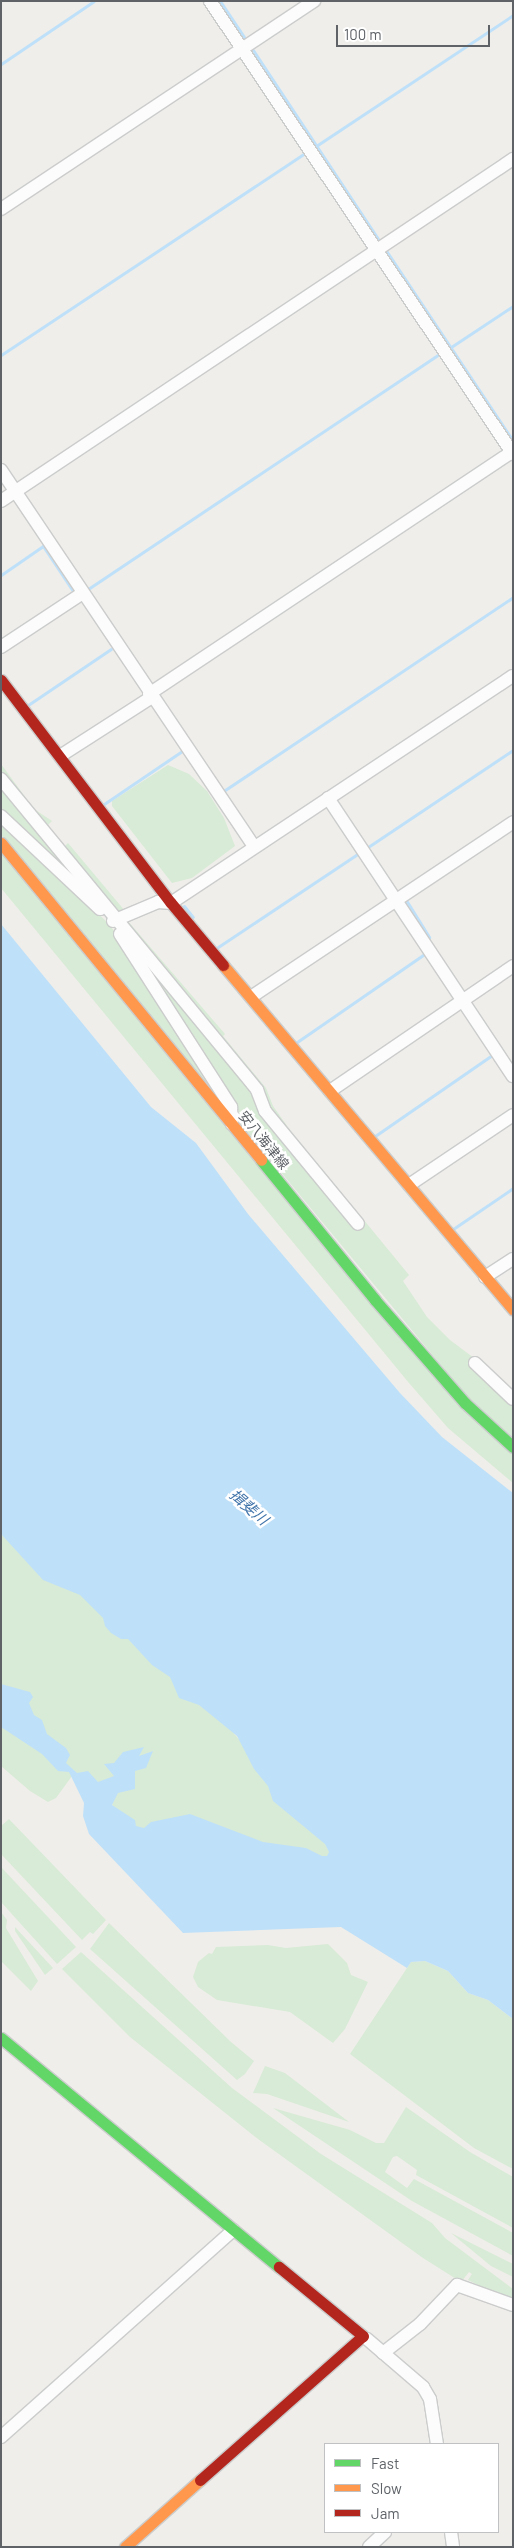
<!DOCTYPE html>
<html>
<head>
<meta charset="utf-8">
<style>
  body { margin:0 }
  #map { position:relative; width:514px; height:2548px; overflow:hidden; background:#efeeea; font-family:Barlow,"Noto Sans JP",sans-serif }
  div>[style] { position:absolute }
  .green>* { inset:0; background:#d8ebd6 }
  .water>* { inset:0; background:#bfe0f9 }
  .stream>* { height:3px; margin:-1.5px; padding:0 1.5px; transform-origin:1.5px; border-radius:1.5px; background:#bfe0f9 }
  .roads { filter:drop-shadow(1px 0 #cbcccc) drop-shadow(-1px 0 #cbcccc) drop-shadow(0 1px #cbcccc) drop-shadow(0 -1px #cbcccc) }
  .street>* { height:12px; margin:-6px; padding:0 6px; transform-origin:6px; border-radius:6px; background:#fdfcfc }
  .fast>* { height:11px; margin:-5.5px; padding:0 5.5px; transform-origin:5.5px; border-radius:5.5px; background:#63d668 }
  .slow>* { height:11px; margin:-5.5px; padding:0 5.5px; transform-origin:5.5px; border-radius:5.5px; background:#ff974d }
  .jam>* { height:11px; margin:-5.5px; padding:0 5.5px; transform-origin:5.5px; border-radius:5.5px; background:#b3261e }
  span { translate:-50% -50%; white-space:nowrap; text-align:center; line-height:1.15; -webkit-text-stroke:5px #fff; paint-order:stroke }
  .street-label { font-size:14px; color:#5f6368 }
  .water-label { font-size:15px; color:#4174aa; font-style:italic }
  .frame { position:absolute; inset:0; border:2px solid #5f6368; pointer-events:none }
  .legend { position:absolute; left:324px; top:2443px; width:175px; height:90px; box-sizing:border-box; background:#fff; border:1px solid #bfc1c3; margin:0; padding:6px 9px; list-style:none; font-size:15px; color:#5f6368 }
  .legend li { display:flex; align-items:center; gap:10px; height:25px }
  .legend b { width:25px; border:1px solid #bfc1c3 }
  .scale { position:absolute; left:336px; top:25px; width:154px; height:22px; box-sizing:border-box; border:2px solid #5f6368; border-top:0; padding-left:6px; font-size:15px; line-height:18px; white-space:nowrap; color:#5f6368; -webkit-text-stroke:4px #fff; paint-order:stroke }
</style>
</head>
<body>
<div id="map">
  <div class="green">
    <i style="clip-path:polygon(1px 764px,34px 809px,52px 821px,46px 827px,1px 774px)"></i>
    <i style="clip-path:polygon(168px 765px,189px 774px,207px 791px,224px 818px,235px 846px,192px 878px,172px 883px,112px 806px,112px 801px)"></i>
    <i style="clip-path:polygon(1px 784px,103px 906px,1px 812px)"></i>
    <i style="clip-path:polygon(1px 820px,110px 925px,227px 1109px,1px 835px)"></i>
    <i style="clip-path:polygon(68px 843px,125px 911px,119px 913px,63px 848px)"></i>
    <i style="clip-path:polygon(1px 851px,513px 1454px,513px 1483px,448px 1428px,409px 1383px,1px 888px)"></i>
    <i style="clip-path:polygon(127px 920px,225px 1034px,223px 1036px,266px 1088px,273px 1106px,290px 1130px,409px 1275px,403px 1281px,427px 1317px,450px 1340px,478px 1361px,513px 1403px,513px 1438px,464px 1393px,241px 1124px,238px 1109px,128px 941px,130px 939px,356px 1226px,125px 925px)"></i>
    <i style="clip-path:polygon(1px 1514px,202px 1695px,340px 1861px,144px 1833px,115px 1812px,111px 1801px,72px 1776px,56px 1798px,48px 1802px,30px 1791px,1px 1766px)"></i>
    <i style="clip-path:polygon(9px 1819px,106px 1920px,93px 1934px,90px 1932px,82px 1940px,1px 1854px,1px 1826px)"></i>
    <i style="clip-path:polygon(1px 1867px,76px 1947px,57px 1964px,1px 1902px)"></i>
    <i style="clip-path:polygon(1px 1912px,7px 1920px,6px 1928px,38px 1981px,31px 1991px,1px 1961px)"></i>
    <i style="clip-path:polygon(109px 1923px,231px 2042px,254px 2061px,245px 2074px,237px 2080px,90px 1949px)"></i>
    <i style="clip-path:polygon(15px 1927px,53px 1968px,45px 1975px,15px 1931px)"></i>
    <i style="clip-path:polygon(328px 1944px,347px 1963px,351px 1975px,368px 1982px,345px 2029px,333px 2043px,290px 2012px,217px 2000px,198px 1987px,193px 1977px,198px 1962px,209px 1953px,212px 1954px,216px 1947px,268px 1945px,286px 1948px)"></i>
    <i style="clip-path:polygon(81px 1952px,232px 2088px,321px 2154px,432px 2223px,445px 2238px,513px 2289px,513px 2303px,468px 2280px,472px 2274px,469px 2272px,461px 2282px,423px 2258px,258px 2139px,130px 2037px,62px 1969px)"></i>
    <i style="clip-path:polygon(425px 1961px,448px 1971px,468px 1993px,488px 2000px,513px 2019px,513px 2169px,474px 2148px,350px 2054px,411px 1962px)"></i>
    <i style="clip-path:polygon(265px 2066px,285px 2073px,349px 2122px,267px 2094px,253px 2093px)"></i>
    <i style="clip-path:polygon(406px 2107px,470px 2152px,513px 2177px,513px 2228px,416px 2175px,417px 2170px,397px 2156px,393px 2157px,385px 2172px,407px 2188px,414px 2179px,513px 2233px,513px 2256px,412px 2201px,273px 2108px,350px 2130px,376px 2143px,384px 2143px)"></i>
    <i style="clip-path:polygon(451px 2233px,513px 2264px,513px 2277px,491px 2266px)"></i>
  </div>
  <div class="water">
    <i style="clip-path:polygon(1px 924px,151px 1107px,196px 1143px,248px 1214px,400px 1393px,442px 1437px,513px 1493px,513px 2019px,488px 2000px,468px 1993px,448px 1971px,425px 1961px,411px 1962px,407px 1968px,341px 1927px,183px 1933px,89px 1834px,83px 1816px,84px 1803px,69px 1772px,58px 1771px,42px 1754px,1px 1727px,1px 1684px,30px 1692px,33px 1697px,29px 1703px,34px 1715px,42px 1720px,47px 1734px,66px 1748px,70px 1755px,66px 1763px,77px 1773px,88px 1771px,98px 1782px,114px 1776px,104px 1764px,114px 1763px,123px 1752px,144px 1747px,139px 1756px,153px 1751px,146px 1768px,135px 1771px,135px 1789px,118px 1793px,112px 1805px,135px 1820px,136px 1826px,144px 1828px,151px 1822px,190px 1814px,263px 1842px,306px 1848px,322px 1856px,327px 1856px,329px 1852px,325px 1844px,273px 1801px,268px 1786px,254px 1769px,237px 1736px,199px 1705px,179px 1698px,170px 1677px,152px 1665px,128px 1639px,121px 1639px,111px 1633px,105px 1626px,103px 1618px,80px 1595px,43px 1580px,1px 1534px)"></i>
  </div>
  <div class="stream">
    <i style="left:220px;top:1px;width:47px;rotate:56.3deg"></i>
    <i style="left:253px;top:50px;width:230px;rotate:56.5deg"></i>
    <i style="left:1px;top:64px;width:112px;rotate:-34.1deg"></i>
    <i style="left:316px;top:146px;width:237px;rotate:-33.6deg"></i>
    <i style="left:385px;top:249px;width:231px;rotate:56.3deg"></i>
    <i style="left:451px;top:347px;width:74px;rotate:-33.5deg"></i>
    <i style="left:1px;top:355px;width:365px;rotate:-33.6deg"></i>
    <i style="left:1px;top:575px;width:51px;rotate:-34.6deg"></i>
    <i style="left:43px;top:546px;width:54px;rotate:56.3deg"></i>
    <i style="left:88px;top:589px;width:424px;rotate:-33.8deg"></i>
    <i style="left:28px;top:705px;width:100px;rotate:-34deg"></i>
    <i style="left:222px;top:792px;width:350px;rotate:-33.8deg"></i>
    <i style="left:104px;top:804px;width:94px;rotate:-34.2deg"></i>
    <i style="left:368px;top:847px;width:174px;rotate:-33.8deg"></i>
    <i style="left:406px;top:900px;width:44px;rotate:58.1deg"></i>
    <i style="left:184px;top:906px;width:14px;rotate:51deg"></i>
    <i style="left:218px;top:947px;width:169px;rotate:-33.7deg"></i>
    <i style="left:297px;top:1042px;width:157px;rotate:-34.6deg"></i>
    <i style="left:375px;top:1136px;width:142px;rotate:-34.7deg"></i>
    <i style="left:453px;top:1229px;width:73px;rotate:-34.3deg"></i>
  </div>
  <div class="roads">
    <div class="street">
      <i style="left:210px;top:1px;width:545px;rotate:56.22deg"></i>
      <i style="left:1px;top:209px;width:376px;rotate:-33.6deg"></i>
      <i style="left:1px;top:470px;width:454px;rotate:56.1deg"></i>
      <i style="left:1px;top:501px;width:616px;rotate:-33.74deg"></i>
      <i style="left:1px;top:647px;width:98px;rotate:-33.4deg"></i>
      <i style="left:149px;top:694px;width:438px;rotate:-33.7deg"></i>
      <i style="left:60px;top:756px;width:109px;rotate:-32.7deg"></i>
      <i style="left:1px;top:779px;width:403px;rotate:50.5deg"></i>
      <i style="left:257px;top:1090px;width:22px;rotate:69deg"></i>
      <i style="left:265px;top:1111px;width:146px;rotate:50.5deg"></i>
      <i style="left:328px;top:798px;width:334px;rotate:56.4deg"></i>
      <i style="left:1px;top:816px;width:136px;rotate:43.2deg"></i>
      <i style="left:113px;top:921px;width:49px;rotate:-22.9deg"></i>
      <i style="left:158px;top:902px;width:13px;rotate:4deg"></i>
      <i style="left:171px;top:903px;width:410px;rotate:-33.6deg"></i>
      <i style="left:120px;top:934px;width:206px;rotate:57.3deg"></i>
      <i style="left:231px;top:1107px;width:17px;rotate:87deg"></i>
      <i style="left:251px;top:997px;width:315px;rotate:-33.7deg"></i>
      <i style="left:330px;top:1091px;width:222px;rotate:-34.3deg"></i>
      <i style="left:409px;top:1185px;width:125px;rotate:-33.9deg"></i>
      <i style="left:485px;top:1277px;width:33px;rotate:-33deg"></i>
      <i style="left:475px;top:1363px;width:52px;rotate:43.5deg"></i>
      <i style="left:367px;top:2339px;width:74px;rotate:40.6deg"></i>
      <i style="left:423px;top:2387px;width:14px;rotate:60deg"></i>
      <i style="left:430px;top:2399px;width:46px;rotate:81.2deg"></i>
      <i style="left:383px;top:2353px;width:47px;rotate:-38.1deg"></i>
      <i style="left:420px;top:2324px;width:54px;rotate:-46.5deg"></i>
      <i style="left:457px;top:2285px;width:59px;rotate:19.7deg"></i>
      <i style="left:1px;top:2437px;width:311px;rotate:-41.7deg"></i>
      <i style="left:451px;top:2532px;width:15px;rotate:82deg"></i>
      <i style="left:369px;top:2547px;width:22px;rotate:-43deg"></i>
    </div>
    <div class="fast">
      <i style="left:261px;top:1160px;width:181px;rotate:50.8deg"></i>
      <i style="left:375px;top:1300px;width:137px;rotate:48.9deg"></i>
      <i style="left:465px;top:1403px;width:65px;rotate:42.5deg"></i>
      <i style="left:1px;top:2038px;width:360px;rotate:39.5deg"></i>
    </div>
    <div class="slow">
      <i style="left:1px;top:843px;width:410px;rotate:50.6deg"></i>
      <i style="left:223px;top:965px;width:450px;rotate:49.9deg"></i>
      <i style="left:125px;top:2547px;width:101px;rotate:-41.8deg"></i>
    </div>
    <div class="jam">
      <i style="left:1px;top:680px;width:280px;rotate:52.7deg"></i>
      <i style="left:171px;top:903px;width:81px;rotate:50deg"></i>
      <i style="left:200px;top:2480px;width:217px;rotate:-41.5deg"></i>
      <i style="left:363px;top:2336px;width:109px;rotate:-140.6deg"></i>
    </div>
  </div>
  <div class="street-label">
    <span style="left:264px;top:1140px;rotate:51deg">安八海津線</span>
  </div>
  <div class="water-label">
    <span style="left:249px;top:1507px;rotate:41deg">揖斐川</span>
  </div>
  <div class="frame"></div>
  <ul class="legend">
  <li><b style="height:6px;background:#63d668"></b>Fast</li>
  <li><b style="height:6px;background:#ff974d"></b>Slow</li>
  <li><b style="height:6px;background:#b3261e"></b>Jam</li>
  </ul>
  <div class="scale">100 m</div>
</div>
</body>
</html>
